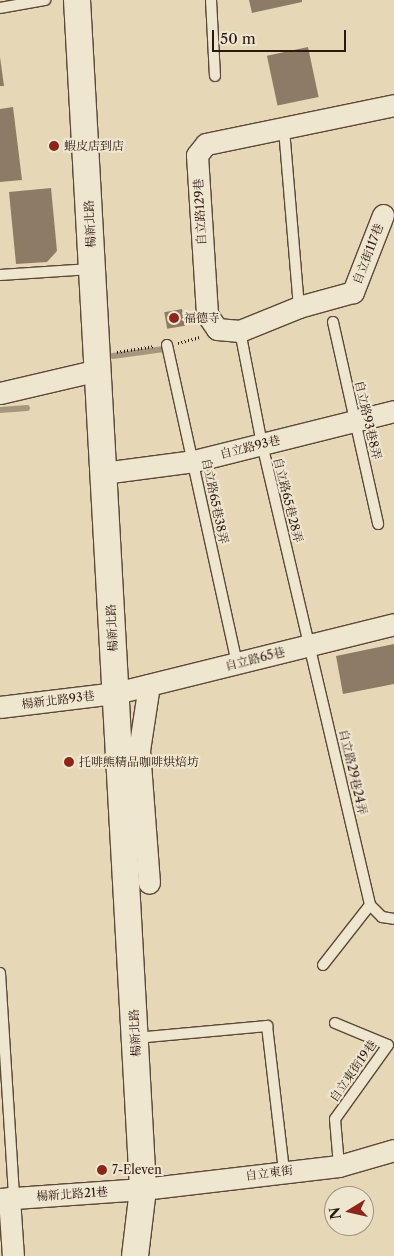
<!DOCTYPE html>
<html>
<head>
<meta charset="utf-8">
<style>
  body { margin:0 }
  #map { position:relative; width:394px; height:1256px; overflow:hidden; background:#e6d8b7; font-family:"Libre Caslon Text","Noto Serif TC",serif }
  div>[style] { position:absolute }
  .stream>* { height:5.5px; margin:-2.75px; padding:0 2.75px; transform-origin:2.75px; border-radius:2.75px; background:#a7967e }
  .building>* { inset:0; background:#8e7b66; transform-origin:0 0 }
  .path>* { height:3px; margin-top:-1.5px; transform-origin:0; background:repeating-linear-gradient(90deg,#2e170e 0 1px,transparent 0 3.5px) }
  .roads { filter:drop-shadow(1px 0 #5c4738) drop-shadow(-1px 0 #5c4738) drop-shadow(0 1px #5c4738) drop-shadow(0 -1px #5c4738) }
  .service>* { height:10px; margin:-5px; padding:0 5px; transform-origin:5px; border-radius:5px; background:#efe6d0 }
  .minor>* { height:21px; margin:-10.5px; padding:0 10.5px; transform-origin:10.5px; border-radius:10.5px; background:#efe6d0 }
  .tertiary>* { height:26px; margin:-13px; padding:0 13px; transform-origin:13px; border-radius:13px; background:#efe6d0 }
  .dots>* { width:14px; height:14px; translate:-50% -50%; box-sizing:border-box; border:2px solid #efe6d0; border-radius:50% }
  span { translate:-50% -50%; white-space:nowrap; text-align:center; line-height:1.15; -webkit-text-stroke:4px #efe6d0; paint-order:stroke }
  .poi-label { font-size:12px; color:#2e170e }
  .left { translate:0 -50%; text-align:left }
  .street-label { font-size:12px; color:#2e170e }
  .north { position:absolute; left:324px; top:1186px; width:50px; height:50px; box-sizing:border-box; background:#efe6d0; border:1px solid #a29382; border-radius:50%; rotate:261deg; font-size:14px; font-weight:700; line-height:20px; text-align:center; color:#2e170e }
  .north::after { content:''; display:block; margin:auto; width:18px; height:22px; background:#8f2418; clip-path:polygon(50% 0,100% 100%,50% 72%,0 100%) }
  .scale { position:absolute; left:212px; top:30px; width:134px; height:22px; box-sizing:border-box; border:2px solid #2e170e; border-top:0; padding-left:6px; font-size:15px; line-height:18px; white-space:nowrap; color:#2e170e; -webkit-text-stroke:4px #efe6d0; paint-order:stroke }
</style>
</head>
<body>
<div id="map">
  <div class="stream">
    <i style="left:113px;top:356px;width:51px;rotate:-7.8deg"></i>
    <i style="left:0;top:410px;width:27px;rotate:-4deg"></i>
  </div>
  <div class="building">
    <i style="clip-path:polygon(249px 0,302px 0,302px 2px,252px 13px)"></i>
    <i style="left:308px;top:47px;width:51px;height:42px;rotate:78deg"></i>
    <i style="clip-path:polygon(0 57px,4px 86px,0 86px)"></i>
    <i style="clip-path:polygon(13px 107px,22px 180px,0 182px,0 109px)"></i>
    <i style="clip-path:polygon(51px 188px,57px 251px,47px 262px,16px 264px,9px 192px)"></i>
    <i style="left:182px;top:309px;width:17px;height:18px;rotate:80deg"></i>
    <i style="clip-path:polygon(394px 644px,394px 684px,343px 694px,336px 656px)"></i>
  </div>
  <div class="path">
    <i style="left:178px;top:343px;width:24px;rotate:-15deg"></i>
    <i style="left:117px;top:352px;width:38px;rotate:-9deg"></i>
  </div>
  <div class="roads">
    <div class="service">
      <i style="left:211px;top:0;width:76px;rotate:87deg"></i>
      <i style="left:0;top:8px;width:46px;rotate:-10.1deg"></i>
      <i style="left:284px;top:129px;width:179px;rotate:85.2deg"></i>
      <i style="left:0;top:275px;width:91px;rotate:-3.8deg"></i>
      <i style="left:333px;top:322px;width:207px;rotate:77.4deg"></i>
      <i style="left:240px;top:331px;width:115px;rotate:79deg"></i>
      <i style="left:262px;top:444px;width:473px;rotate:76.8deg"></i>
      <i style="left:167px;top:345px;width:326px;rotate:77.6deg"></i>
      <i style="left:323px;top:965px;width:76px;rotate:-51.9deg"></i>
      <i style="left:370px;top:905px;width:17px;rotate:45deg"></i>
      <i style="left:382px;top:917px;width:12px;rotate:9deg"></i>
      <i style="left:0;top:973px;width:225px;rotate:86.4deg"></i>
      <i style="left:335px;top:1023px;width:57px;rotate:22.5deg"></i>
      <i style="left:388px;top:1045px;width:91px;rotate:125.6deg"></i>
      <i style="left:335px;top:1119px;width:47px;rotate:85.1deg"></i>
      <i style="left:135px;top:1038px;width:133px;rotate:-5.2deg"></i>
      <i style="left:267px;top:1026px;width:146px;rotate:83.3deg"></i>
    </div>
    <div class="minor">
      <i style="left:383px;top:215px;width:83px;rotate:111.3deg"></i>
      <i style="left:353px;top:292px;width:56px;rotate:164.5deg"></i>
      <i style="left:299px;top:307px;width:64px;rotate:157.9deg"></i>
      <i style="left:240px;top:331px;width:23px;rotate:-175deg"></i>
      <i style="left:217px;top:329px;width:18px;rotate:-124deg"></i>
      <i style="left:207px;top:314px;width:159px;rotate:-93.6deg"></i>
      <i style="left:197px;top:155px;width:14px;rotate:-51deg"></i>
      <i style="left:206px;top:144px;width:192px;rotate:-11.7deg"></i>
      <i style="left:0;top:393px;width:101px;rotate:-13.2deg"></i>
      <i style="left:103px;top:473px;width:92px;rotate:-7.5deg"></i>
      <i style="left:194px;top:461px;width:206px;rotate:-14deg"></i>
      <i style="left:149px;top:685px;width:66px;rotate:98.7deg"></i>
      <i style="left:139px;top:750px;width:133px;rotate:85.7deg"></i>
      <i style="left:0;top:707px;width:117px;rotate:-6.9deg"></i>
      <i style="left:116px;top:693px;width:286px;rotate:-13.9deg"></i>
      <i style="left:9px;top:1198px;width:58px;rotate:86.1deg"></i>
      <i style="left:0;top:1199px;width:143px;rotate:-4deg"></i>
      <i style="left:143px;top:1189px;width:197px;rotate:-6.7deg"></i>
      <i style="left:339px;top:1166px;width:57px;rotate:-16.2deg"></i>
    </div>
    <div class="tertiary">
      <i style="left:77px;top:0;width:1191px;rotate:86.82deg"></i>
      <i style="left:143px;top:1189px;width:67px;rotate:96.8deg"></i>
    </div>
  </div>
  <div class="dots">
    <i style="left:54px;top:146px;background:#8f2418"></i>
    <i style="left:174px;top:318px;background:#8f2418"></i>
    <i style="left:69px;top:762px;background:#8f2418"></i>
    <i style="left:102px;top:1170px;background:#8f2418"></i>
  </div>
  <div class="poi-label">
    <span class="left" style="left:64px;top:146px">蝦皮店到店</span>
    <span class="left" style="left:184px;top:318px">福德寺</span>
    <span class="left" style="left:79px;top:762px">托啡熊精品咖啡烘焙坊</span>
    <span class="left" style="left:112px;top:1170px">7-Eleven</span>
  </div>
  <div class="street-label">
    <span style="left:200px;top:212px;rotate:-93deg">自立路129巷</span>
    <span style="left:90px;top:224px;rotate:-93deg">楊新北路</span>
    <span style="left:368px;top:254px;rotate:-69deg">自立街117巷</span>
    <span style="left:368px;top:420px;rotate:77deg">自立路93巷8弄</span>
    <span style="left:250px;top:447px;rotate:-14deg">自立路93巷</span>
    <span style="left:288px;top:500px;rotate:76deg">自立路65巷28弄</span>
    <span style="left:215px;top:501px;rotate:78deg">自立路65巷38弄</span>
    <span style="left:112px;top:628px;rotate:-93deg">楊新北路</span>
    <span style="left:255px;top:659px;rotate:-14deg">自立路65巷</span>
    <span style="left:58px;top:700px;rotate:-7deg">楊新北路93巷</span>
    <span style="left:353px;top:772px;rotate:77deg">自立路29巷24弄</span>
    <span style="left:135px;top:1033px;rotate:-93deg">楊新北路</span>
    <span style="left:353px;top:1071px;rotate:-55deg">自立東街19巷</span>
    <span style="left:269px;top:1173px;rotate:-7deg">自立東街</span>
    <span style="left:72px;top:1194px;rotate:-4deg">楊新北路21巷</span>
  </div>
  <div class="north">N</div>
  <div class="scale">50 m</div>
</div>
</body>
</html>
